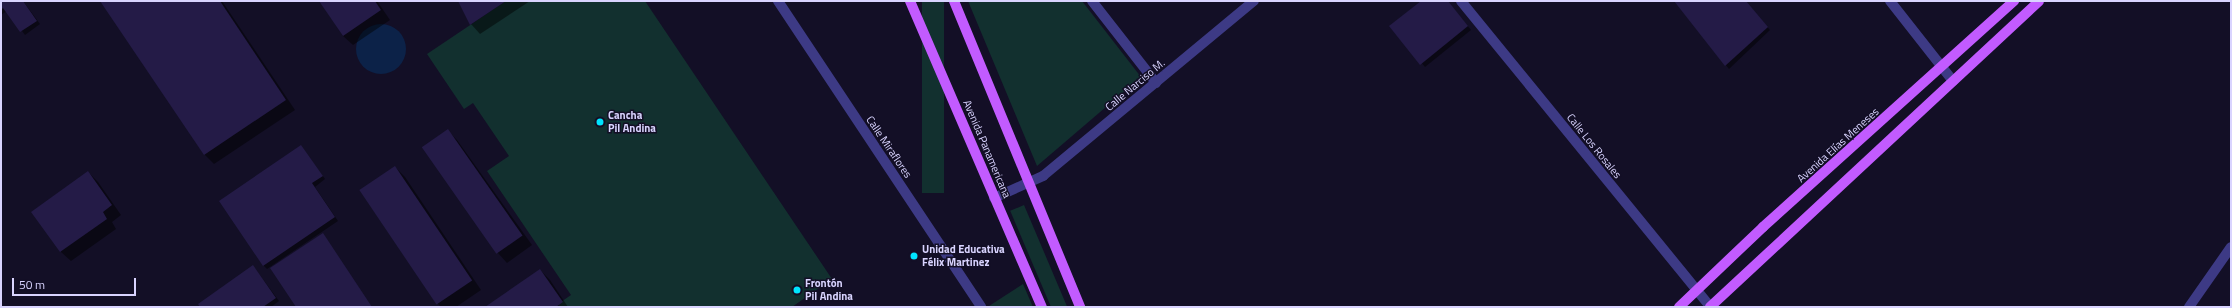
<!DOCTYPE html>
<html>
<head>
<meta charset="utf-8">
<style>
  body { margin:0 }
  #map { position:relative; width:2232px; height:308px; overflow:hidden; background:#130f26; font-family:"Titillium Web",sans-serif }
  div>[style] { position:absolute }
  .green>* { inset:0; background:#12302f; transform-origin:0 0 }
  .water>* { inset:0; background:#0c2248 }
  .round { border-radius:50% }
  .shadow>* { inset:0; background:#0007 }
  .building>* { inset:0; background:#241b47; transform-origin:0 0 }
  .minor>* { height:10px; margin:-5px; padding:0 5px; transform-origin:5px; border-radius:5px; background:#3d3a85 }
  .major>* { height:10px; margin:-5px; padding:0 5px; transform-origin:5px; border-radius:5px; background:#c25bff }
  .dots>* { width:11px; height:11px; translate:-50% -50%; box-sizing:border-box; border:2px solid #130f26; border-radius:50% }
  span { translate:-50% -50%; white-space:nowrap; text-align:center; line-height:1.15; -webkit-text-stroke:3px #130f26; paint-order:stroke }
  .street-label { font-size:11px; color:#d9d4ff }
  .poi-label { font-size:11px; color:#d9d4ff; font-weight:700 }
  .left { translate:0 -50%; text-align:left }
  .frame { position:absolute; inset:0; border:2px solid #d9d4ff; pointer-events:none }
  .scale { position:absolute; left:12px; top:278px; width:124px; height:18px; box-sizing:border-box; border:2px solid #d9d4ff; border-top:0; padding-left:5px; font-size:12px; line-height:14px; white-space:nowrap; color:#d9d4ff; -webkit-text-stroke:3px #130f26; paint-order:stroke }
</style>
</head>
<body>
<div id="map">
  <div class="green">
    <i style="clip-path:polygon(506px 1px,645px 1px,832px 279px,792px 307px,560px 307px,558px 304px,571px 295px,487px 171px,509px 156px,473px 103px,464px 109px,427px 54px)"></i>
    <i style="left:922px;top:1px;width:22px;height:192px"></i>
    <i style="clip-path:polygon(968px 1px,1082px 1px,1141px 77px,1037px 166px)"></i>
    <i style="left:1024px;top:205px;width:111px;height:15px;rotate:67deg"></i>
    <i style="clip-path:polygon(1023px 284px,1033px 307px,990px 307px,989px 306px)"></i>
  </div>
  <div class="water">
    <i class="round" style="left:356px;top:24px;width:50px;height:50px"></i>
  </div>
  <div class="shadow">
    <i style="clip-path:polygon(1px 1px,23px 1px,40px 24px,25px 35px,7px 11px,1px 15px)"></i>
    <i style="clip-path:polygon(101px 1px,222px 1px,295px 110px,214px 164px,205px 155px)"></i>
    <i style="clip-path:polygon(320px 1px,377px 1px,390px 20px,353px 45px,343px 36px)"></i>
    <i style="clip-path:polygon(459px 1px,530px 1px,480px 34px,471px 24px)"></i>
    <i style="clip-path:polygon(1422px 1px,1447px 1px,1471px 30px,1425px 67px,1391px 26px)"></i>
    <i style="clip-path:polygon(1675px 1px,1745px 1px,1770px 30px,1729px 69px)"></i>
    <i style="clip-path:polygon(448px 131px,457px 140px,532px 245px,507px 263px,498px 253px)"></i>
    <i style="clip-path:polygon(301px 146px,325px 179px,315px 187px,338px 221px,267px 269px,263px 265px)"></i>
    <i style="clip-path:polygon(395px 167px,405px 177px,481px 290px,456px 307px,441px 307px,437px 303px,361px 191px)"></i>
    <i style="clip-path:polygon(88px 172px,98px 182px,121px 215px,112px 222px,116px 229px,71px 261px,61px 252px,32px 212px)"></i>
    <i style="clip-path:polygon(253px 266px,279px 301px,271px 307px,201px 307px)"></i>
    <i style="clip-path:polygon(540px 270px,550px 280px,568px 307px,487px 307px)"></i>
  </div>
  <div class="building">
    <i style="clip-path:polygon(1px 1px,23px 1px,37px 21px,20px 32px,3px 8px,1px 10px)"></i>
    <i style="clip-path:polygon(100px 1px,220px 1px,286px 100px,204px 155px)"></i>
    <i style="clip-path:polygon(319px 1px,375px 1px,381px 10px,343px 36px)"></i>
    <i style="clip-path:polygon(458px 1px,506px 1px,470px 25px)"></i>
    <i style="clip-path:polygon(1421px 1px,1448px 1px,1468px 26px,1420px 65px,1389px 26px)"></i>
    <i style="clip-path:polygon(1674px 1px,1746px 1px,1768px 27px,1725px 66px)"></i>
    <i style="left:448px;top:129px;width:130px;height:32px;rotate:55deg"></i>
    <i style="clip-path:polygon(301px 145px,323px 176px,312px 183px,335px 217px,263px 266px,219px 201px)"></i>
    <i style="left:395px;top:166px;width:138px;height:43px;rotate:56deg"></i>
    <i style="clip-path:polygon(88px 171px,112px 205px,103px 212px,107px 219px,60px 252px,31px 212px)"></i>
    <i style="clip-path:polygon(323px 233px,372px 307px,296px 307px,270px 268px)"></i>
    <i style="clip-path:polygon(253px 265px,276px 298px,263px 307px,200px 307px,198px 304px)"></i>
    <i style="clip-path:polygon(540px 269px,563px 302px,556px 307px,485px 307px)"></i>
  </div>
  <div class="minor">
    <i style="left:778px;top:1px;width:367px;rotate:56.4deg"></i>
    <i style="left:1092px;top:1px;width:104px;rotate:52deg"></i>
    <i style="left:1461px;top:1px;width:394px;rotate:50.8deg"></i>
    <i style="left:1890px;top:1px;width:102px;rotate:51.8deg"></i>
    <i style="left:994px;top:198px;width:54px;rotate:-24.2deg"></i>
    <i style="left:1043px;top:176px;width:274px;rotate:-39.7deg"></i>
    <i style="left:2189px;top:307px;width:73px;rotate:-55deg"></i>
  </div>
  <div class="major">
    <i style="left:910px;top:1px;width:333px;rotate:66.7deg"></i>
    <i style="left:954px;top:1px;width:331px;rotate:67.6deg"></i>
    <i style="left:1679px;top:307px;width:116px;rotate:-43.6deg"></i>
    <i style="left:1763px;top:227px;width:338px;rotate:-42deg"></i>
    <i style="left:1710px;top:307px;width:449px;rotate:-42.9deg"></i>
  </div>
  <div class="dots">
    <i style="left:600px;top:122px;background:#00e5ff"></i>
    <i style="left:914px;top:256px;background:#00e5ff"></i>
    <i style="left:797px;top:290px;background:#00e5ff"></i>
  </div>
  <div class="street-label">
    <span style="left:1135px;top:85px;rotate:-40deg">Calle Narciso M.</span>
    <span style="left:1838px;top:145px;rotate:-42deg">Avenida Elías Meneses</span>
    <span style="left:1594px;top:146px;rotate:51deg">Calle Los Rosales</span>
    <span style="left:889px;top:147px;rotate:56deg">Calle Miraflores</span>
    <span style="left:987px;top:149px;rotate:67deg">Avenida Panamericana</span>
  </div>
  <div class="poi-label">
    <span class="left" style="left:608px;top:122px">Cancha<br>Pil Andina</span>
    <span class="left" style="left:922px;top:256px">Unidad Educativa<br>Félix Martinez</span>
    <span class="left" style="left:805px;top:290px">Frontón<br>Pil Andina</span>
  </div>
  <div class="frame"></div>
  <div class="scale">50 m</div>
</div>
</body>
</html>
